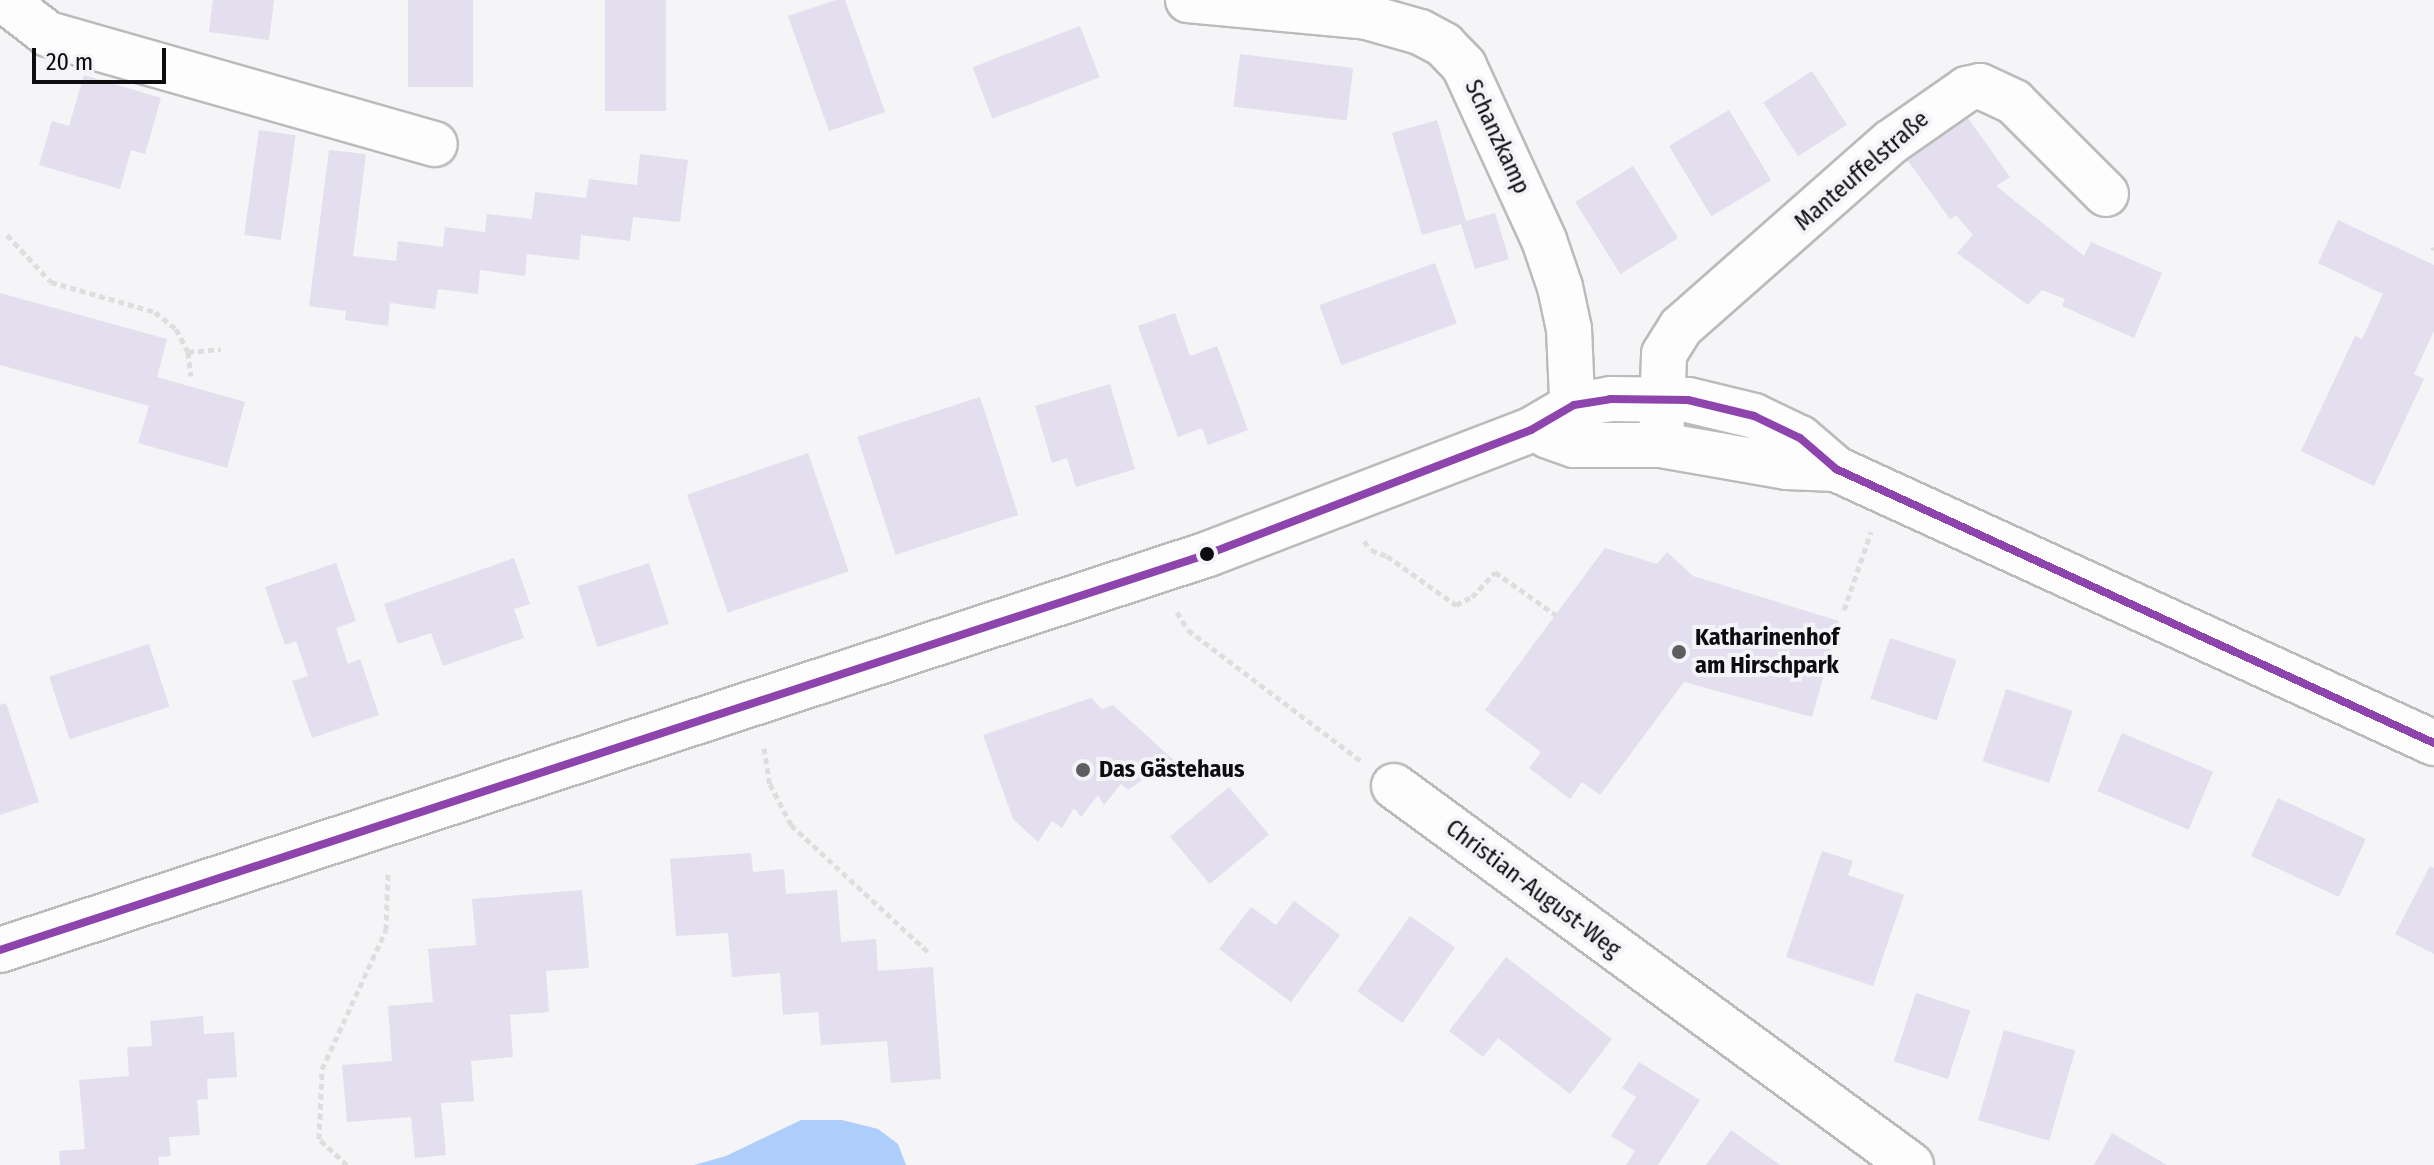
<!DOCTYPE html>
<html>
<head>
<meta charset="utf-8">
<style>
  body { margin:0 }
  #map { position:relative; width:2434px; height:1165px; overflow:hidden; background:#f5f4f6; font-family:"Fira Sans Condensed",sans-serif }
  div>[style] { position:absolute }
  .water>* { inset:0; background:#adcefa }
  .building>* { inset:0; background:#e3dfee; transform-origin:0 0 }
  .path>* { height:5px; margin-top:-2.5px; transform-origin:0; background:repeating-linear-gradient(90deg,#dededf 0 6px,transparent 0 10px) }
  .roads { filter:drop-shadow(2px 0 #bbbbbc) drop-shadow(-2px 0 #bbbbbc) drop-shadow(0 2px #bbbbbc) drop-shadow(0 -2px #bbbbbc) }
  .minor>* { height:44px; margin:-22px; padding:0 22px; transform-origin:22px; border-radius:22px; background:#fefdfe }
  .bus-1>* { height:8px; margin:-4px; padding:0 4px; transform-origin:4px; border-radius:4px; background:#8e44ad }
  .dots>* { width:22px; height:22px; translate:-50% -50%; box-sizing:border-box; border:4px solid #f4f3f7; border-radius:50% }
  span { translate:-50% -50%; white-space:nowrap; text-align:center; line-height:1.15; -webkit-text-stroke:8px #f4f3f7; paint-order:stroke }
  .street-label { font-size:24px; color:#0d0c0e }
  .poi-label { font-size:24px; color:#0d0c0e; font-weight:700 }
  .left { translate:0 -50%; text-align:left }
  .scale { position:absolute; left:32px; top:48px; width:134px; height:36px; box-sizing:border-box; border:4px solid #0d0c0e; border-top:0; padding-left:10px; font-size:24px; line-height:28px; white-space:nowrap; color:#0d0c0e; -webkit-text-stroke:6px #f4f3f7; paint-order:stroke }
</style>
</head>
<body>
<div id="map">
  <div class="water">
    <i style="clip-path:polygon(801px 1120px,842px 1120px,878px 1129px,898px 1144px,906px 1165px,694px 1165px,726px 1156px)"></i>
  </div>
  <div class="building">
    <i style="clip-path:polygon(213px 0,274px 0,269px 40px,209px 32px)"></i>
    <i style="left:408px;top:0;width:65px;height:87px"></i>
    <i style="left:605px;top:0;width:61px;height:111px"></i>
    <i style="clip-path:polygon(836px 0,845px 0,885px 112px,829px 131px,788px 16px)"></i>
    <i style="left:1080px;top:26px;width:55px;height:115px;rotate:69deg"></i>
    <i style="left:1240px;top:54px;width:114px;height:53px;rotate:7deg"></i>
    <i style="left:1812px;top:71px;width:64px;height:58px;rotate:57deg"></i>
    <i style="clip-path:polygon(84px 75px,161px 98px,145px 154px,131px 150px,120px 189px,39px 165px,52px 121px,69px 126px)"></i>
    <i style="left:1729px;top:110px;width:82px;height:70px;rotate:59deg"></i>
    <i style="clip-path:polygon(1963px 111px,2010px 177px,1996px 186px,2084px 256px,2091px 242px,2162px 273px,2134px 338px,2062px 306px,2065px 299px,2042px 290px,2028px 305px,1957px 253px,1973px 235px,1956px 215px,1950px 219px,1903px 154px)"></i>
    <i style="clip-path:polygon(1437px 120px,1466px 221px,1495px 213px,1509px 259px,1475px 269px,1461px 224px,1422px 235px,1392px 133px)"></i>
    <i style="left:259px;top:130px;width:37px;height:106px;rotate:8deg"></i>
    <i style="clip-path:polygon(329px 150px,366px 154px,353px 256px,396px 261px,398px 241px,443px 247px,445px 227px,485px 232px,487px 214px,532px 219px,535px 192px,586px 198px,589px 179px,637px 185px,640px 154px,688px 160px,680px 222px,633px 217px,630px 241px,581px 235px,579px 260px,527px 254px,525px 276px,480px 270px,478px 294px,438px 289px,435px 309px,390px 303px,388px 326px,345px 320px,346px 311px,309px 306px)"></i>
    <i style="left:1633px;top:166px;width:85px;height:68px;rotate:58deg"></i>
    <i style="clip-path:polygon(2338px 220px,2434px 265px,2434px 331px,2414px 374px,2424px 379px,2374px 486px,2301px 451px,2355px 336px,2362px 339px,2383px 294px,2318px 263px)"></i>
    <i style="left:1435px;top:263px;width:64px;height:123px;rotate:70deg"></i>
    <i style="clip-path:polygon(0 293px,167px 339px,157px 377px,245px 402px,227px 468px,138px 443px,149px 406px,0 365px)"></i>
    <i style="clip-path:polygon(1175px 313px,1190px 356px,1217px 346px,1248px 430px,1208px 445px,1202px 428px,1178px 437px,1138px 326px)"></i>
    <i style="clip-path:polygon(1110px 384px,1135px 469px,1076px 487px,1067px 458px,1052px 463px,1035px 406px)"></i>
    <i style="left:980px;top:397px;width:124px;height:129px;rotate:72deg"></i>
    <i style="left:808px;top:453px;width:125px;height:128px;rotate:71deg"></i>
    <i style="clip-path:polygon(1605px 548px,1657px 564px,1667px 552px,1693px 576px,1839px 621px,1812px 717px,1684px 682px,1600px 795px,1582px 782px,1570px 799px,1529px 768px,1541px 752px,1485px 710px)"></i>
    <i style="clip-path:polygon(514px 558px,530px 604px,514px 609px,524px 638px,443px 666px,431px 633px,398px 644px,384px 604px)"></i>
    <i style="clip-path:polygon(336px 563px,356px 621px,336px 628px,348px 664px,360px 659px,379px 715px,312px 738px,292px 681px,308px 676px,296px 641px,285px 645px,265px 587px)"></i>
    <i style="left:649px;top:563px;width:64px;height:75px;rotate:72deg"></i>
    <i style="left:1890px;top:638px;width:70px;height:64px;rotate:18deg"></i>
    <i style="left:149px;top:644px;width:66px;height:105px;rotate:72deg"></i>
    <i style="left:2006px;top:689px;width:70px;height:76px;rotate:18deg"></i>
    <i style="clip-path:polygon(1091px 698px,1102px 709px,1113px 705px,1178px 764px,1155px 781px,1148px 776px,1128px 790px,1121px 784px,1104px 805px,1098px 795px,1081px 817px,1074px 808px,1062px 828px,1052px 821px,1038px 842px,1013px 819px,983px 735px)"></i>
    <i style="clip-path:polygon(6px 703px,39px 802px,0 815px,0 705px)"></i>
    <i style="left:2122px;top:733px;width:99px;height:63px;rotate:23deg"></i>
    <i style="left:1229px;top:787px;width:62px;height:77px;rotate:50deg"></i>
    <i style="left:2278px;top:798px;width:97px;height:64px;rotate:25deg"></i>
    <i style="clip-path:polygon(1822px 851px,1853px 861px,1848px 875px,1904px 895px,1873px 986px,1786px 957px)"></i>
    <i style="clip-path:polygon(751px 853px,753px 872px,784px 869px,786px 894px,837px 890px,841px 942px,876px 939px,878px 971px,933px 967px,941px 1079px,891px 1083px,887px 1041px,821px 1045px,818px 1012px,783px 1015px,780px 973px,732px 977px,728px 933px,676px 936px,670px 859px)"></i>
    <i style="clip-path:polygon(2430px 866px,2434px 868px,2434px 954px,2395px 934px)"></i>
    <i style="clip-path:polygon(582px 890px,589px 968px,546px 971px,549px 1012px,510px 1015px,513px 1057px,471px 1061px,474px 1101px,441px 1103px,446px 1155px,415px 1158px,411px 1117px,347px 1122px,342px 1065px,392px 1061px,388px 1006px,433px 1002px,428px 949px,476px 945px,472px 899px)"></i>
    <i style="clip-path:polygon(1294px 901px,1340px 935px,1291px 1002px,1219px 949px,1251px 907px,1276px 925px)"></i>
    <i style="left:1410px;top:916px;width:55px;height:92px;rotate:35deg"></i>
    <i style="clip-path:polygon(1506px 957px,1612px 1039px,1570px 1094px,1498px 1038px,1483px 1057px,1449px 1031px)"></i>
    <i style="left:1916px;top:993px;width:57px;height:72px;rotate:18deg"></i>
    <i style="clip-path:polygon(203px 1016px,204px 1034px,234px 1032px,237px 1077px,207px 1079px,208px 1099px,197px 1100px,200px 1135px,169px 1137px,171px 1156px,158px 1157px,159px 1165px,60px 1165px,59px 1151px,85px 1149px,79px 1080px,129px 1076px,127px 1047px,152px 1046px,150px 1021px)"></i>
    <i style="left:2004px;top:1030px;width:74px;height:94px;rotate:16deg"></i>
    <i style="clip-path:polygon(1639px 1062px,1700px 1100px,1658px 1165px,1626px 1165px,1635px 1151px,1611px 1136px,1636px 1097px,1622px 1088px)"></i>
    <i style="clip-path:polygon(1731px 1130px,1780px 1165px,1706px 1165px)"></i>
    <i style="clip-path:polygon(2112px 1133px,2167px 1165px,2094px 1165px)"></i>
  </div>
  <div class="path">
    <i style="left:7px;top:235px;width:64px;rotate:46.9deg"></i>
    <i style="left:51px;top:282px;width:108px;rotate:16.1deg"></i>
    <i style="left:155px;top:312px;width:27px;rotate:39deg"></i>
    <i style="left:176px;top:329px;width:26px;rotate:62deg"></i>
    <i style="left:188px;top:352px;width:24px;rotate:83deg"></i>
    <i style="left:2433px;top:250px;width:3px;rotate:-72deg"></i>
    <i style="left:188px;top:352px;width:33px;rotate:-5deg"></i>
    <i style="left:1364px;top:541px;width:11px;rotate:52deg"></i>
    <i style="left:1371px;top:550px;width:17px;rotate:21deg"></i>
    <i style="left:1387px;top:556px;width:85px;rotate:35.4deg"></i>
    <i style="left:1456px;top:605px;width:18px;rotate:-27deg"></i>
    <i style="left:1472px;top:597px;width:34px;rotate:-47deg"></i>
    <i style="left:1495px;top:572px;width:75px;rotate:35.2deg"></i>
    <i style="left:1844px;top:610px;width:83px;rotate:-70.9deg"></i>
    <i style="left:1177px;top:612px;width:21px;rotate:59deg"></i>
    <i style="left:1188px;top:630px;width:217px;rotate:37.1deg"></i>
    <i style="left:764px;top:748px;width:36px;rotate:81deg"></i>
    <i style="left:770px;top:784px;width:46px;rotate:62.9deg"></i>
    <i style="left:791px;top:825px;width:188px;rotate:42.8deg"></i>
    <i style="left:347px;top:1165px;width:38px;rotate:-137deg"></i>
    <i style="left:319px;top:1139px;width:70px;rotate:-87.5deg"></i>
    <i style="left:322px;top:1069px;width:153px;rotate:-65.3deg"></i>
    <i style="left:386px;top:930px;width:59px;rotate:-88.1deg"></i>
  </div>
  <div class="roads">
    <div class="minor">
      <i style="left:4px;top:0;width:56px;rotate:37.7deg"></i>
      <i style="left:48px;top:34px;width:402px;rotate:15.9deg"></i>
      <i style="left:1188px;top:0;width:180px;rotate:5.4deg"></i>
      <i style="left:1367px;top:17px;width:55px;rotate:15.8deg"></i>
      <i style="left:1420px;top:32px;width:27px;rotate:28deg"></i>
      <i style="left:1444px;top:45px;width:29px;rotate:46deg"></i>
      <i style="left:1464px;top:66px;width:192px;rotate:65.3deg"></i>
      <i style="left:1544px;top:240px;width:50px;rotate:71.2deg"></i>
      <i style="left:1560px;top:287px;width:43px;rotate:77.9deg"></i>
      <i style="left:1569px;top:329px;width:116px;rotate:87.5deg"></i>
      <i style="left:1548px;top:436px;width:28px;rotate:19deg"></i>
      <i style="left:1574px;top:445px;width:87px"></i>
      <i style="left:1661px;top:445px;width:128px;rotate:9.9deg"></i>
      <i style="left:1787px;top:467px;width:49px;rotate:2.3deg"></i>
      <i style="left:1661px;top:445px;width:91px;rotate:-88.1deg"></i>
      <i style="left:1664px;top:354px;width:32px;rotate:-58deg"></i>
      <i style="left:1681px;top:327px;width:280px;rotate:-41.4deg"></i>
      <i style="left:1891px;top:142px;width:93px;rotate:-34.9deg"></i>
      <i style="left:1967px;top:89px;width:13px;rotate:-13deg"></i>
      <i style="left:1980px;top:86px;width:38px;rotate:25deg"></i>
      <i style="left:2014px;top:102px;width:130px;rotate:45deg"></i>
      <i style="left:1394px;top:786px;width:641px;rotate:36.24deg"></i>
      <i style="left:0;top:950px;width:1271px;rotate:-18.15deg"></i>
      <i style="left:1208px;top:554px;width:346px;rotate:-21deg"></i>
      <i style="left:1531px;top:430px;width:50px;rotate:-30.2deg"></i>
      <i style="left:1574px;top:405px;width:36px;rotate:-9deg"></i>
      <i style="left:1610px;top:399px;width:78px;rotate:0.7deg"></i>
      <i style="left:1688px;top:400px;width:68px;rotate:13.6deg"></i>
      <i style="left:1754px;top:416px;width:51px;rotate:25.6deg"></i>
      <i style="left:1800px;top:438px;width:48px;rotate:40.7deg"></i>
      <i style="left:1836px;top:469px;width:658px;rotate:24.62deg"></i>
    </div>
  </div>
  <div class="bus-1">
    <i style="left:0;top:950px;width:1271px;rotate:-18.15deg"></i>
    <i style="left:1208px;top:554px;width:346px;rotate:-21deg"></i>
    <i style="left:1531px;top:430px;width:50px;rotate:-30.2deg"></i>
    <i style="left:1574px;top:405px;width:36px;rotate:-9deg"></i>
    <i style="left:1610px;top:399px;width:78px;rotate:0.7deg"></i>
    <i style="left:1688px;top:400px;width:68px;rotate:13.6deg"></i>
    <i style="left:1754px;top:416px;width:51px;rotate:25.6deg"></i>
    <i style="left:1800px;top:438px;width:48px;rotate:40.7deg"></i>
    <i style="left:1836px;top:469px;width:658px;rotate:24.62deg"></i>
  </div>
  <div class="dots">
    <i style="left:1207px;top:554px;background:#0d0c0e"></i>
    <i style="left:1679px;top:652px;background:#5e5d5f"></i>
    <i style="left:1083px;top:770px;background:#5e5d5f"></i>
  </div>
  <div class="street-label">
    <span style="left:1497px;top:137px;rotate:65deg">Schanzkamp</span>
    <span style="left:1862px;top:171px;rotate:-41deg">Manteuffelstraße</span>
    <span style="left:1533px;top:889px;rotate:37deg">Christian-August-Weg</span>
  </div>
  <div class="poi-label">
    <span class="left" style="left:1695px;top:652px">Katharinenhof<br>am Hirschpark</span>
    <span class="left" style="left:1099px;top:770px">Das Gästehaus</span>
  </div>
  <div class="scale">20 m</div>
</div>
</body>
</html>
